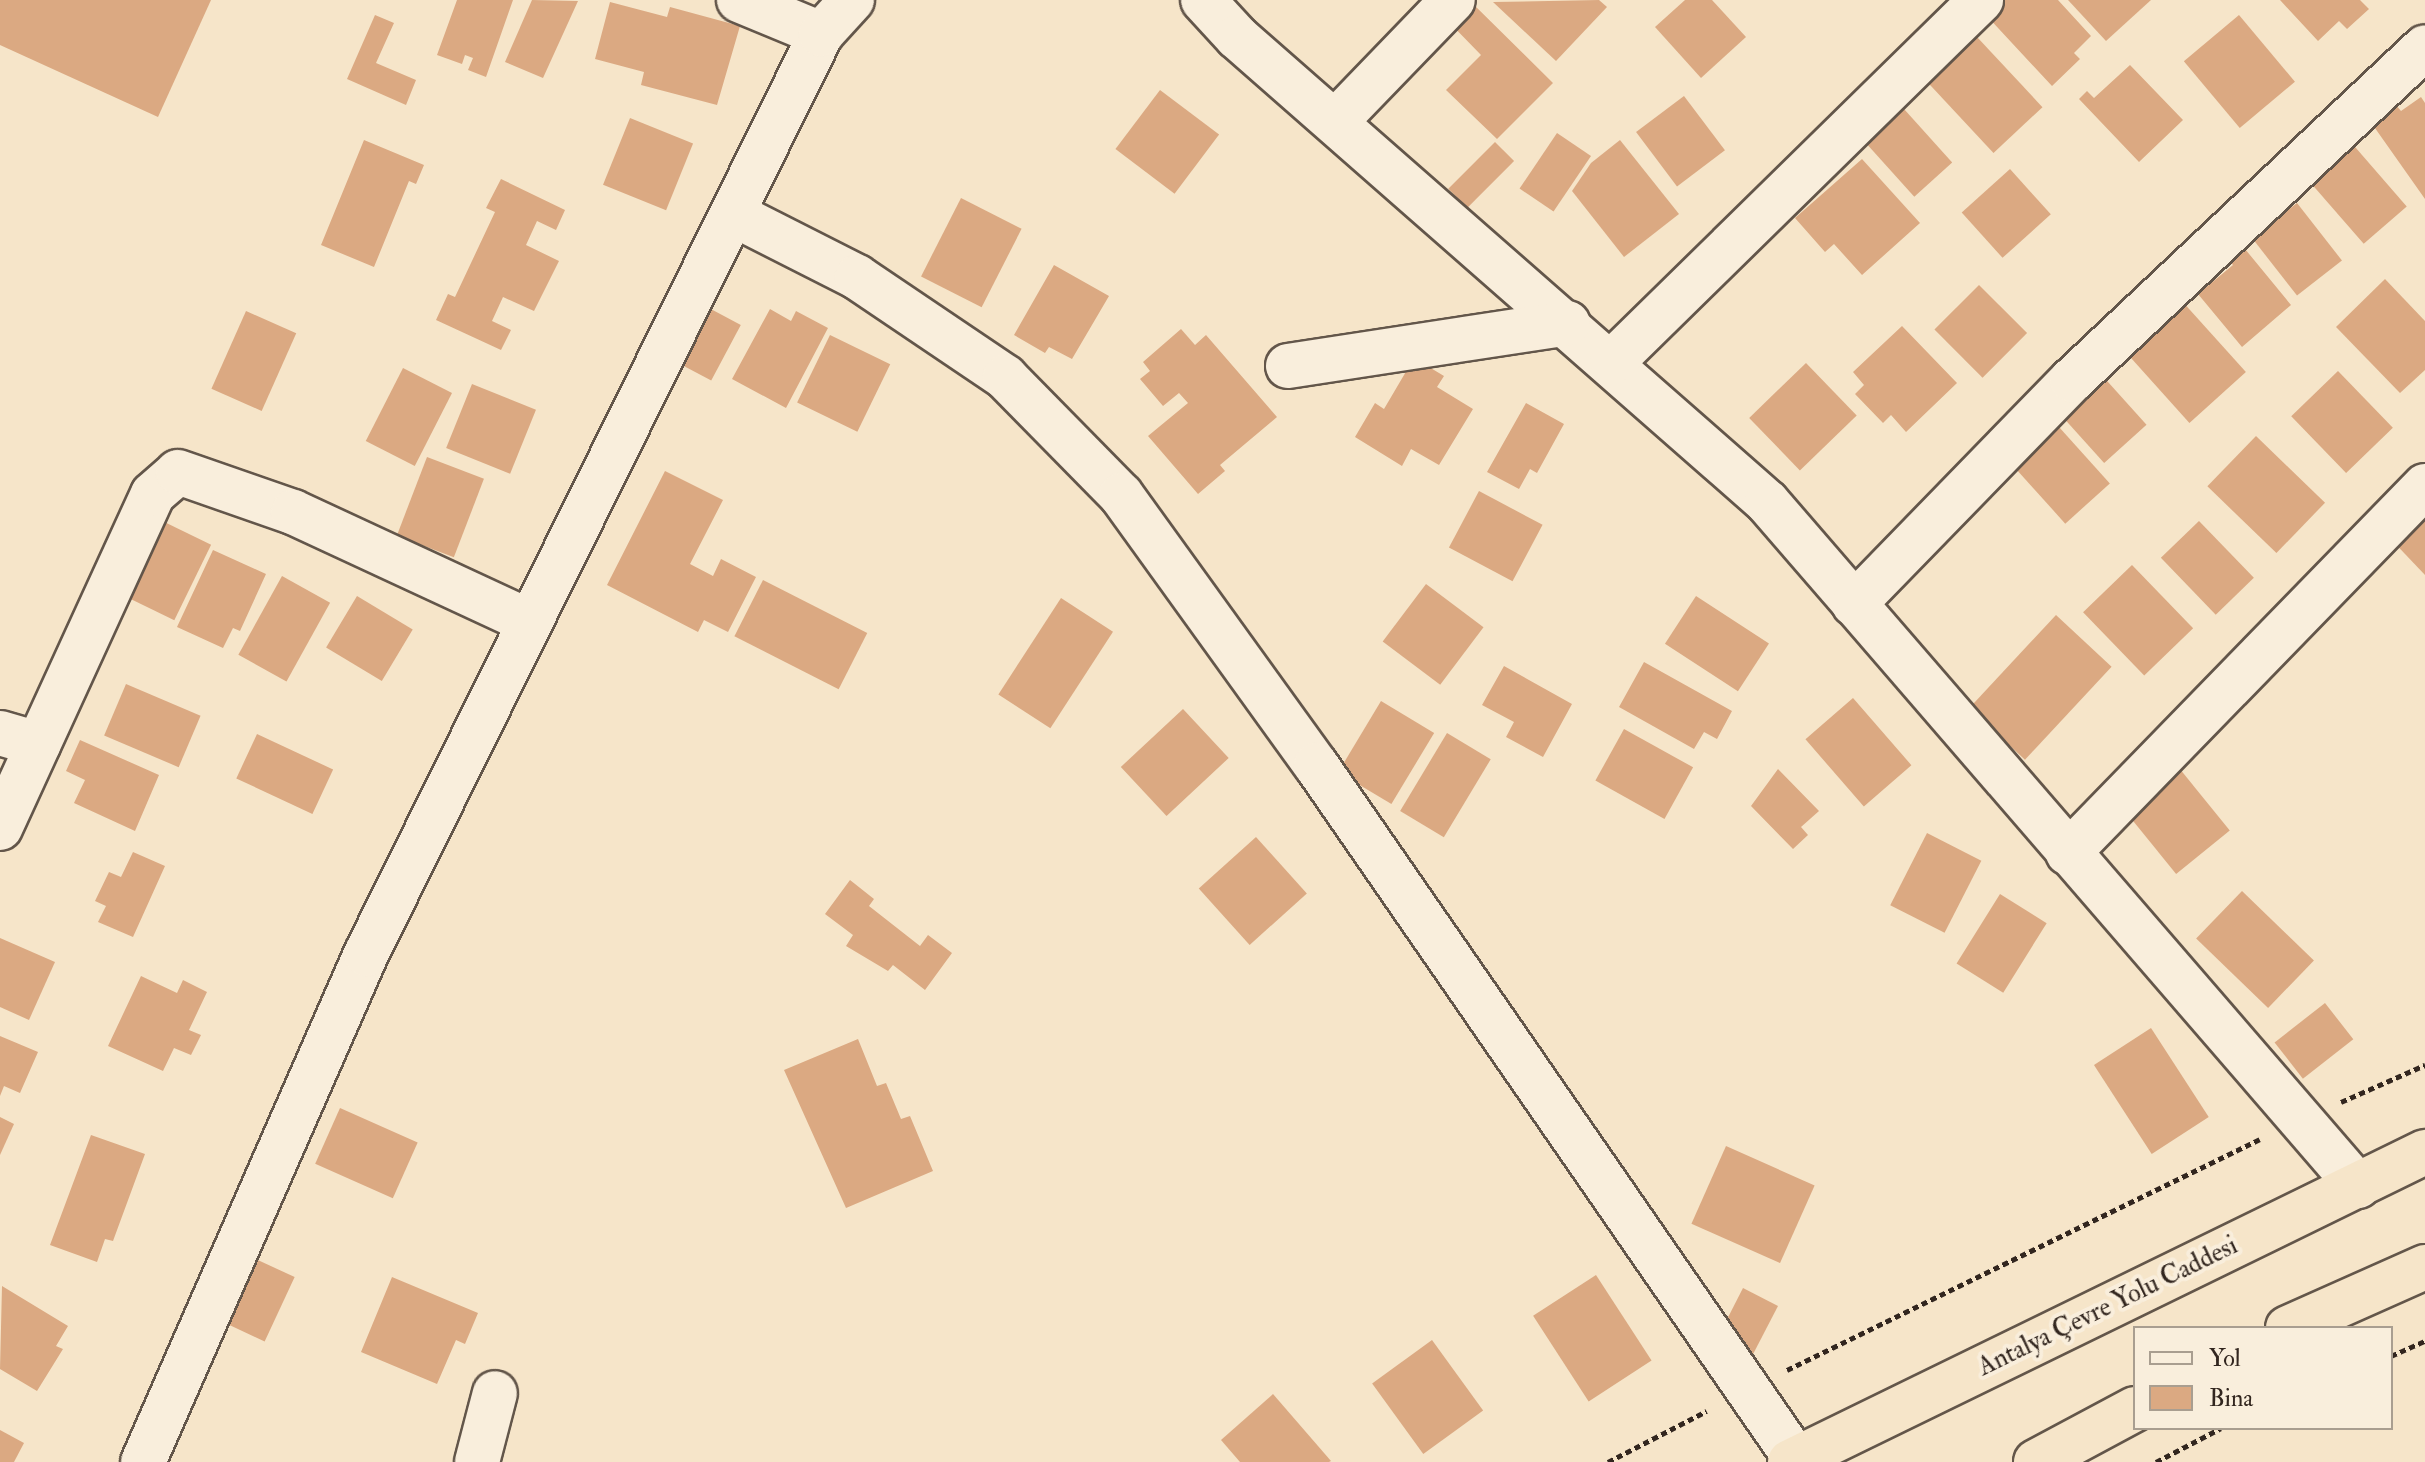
<!DOCTYPE html>
<html>
<head>
<meta charset="utf-8">
<style>
  body { margin:0 }
  #map { position:relative; width:2425px; height:1462px; overflow:hidden; background:#f6e5c9; font-family:"IM FELL Double Pica",serif }
  div>[style] { position:absolute }
  .building>* { inset:0; background:#dba982; transform-origin:0 0 }
  .path>* { height:5px; margin-top:-2.5px; transform-origin:0; background:repeating-linear-gradient(90deg,#32261f 0 6px,transparent 0 10px) }
  .roads { filter:drop-shadow(2px 0 #63564a) drop-shadow(-2px 0 #63564a) drop-shadow(0 2px #63564a) drop-shadow(0 -2px #63564a) }
  .minor>* { height:44px; margin:-22px; padding:0 22px; transform-origin:22px; border-radius:22px; background:#f9eedc }
  .highway>* { height:44px; margin:-22px; padding:0 22px; transform-origin:22px; border-radius:22px; background:#f6e5c9 }
  span { translate:-50% -50%; white-space:nowrap; text-align:center; line-height:1.15; -webkit-text-stroke:8px #f9eedc; paint-order:stroke }
  .street-label { font-size:26px; color:#32261f }
  .legend { position:absolute; left:2133px; top:1326px; width:260px; height:104px; box-sizing:border-box; background:#f9eedc; border:2px solid #a99e90; margin:0; padding:10px 14px; list-style:none; font-size:24px; color:#32261f }
  .legend li { display:flex; align-items:center; gap:16px; height:40px }
  .legend b { width:40px; border:2px solid #a99e90 }
</style>
</head>
<body>
<div id="map">
  <div class="building">
    <i style="clip-path:polygon(0 0,211px 0,158px 117px,0 45px)"></i>
    <i style="clip-path:polygon(457px 0,513px 0,486px 77px,468px 70px,473px 58px,465px 55px,462px 64px,437px 55px)"></i>
    <i style="clip-path:polygon(532px 0,578px 1px,543px 78px,505px 62px)"></i>
    <i style="clip-path:polygon(1469px 0,1553px 83px,1497px 139px,1446px 90px,1481px 55px,1444px 17px)"></i>
    <i style="clip-path:polygon(1599px 0,1607px 7px,1556px 61px,1493px 2px)"></i>
    <i style="clip-path:polygon(1685px 0,1712px 0,1746px 37px,1701px 78px,1655px 27px)"></i>
    <i style="clip-path:polygon(2002px 0,2058px 0,2091px 36px,2074px 53px,2080px 59px,2052px 86px,1986px 15px)"></i>
    <i style="clip-path:polygon(2068px 0,2151px 0,2106px 41px)"></i>
    <i style="clip-path:polygon(2280px 0,2360px 0,2369px 9px,2347px 29px,2339px 21px,2318px 41px)"></i>
    <i style="clip-path:polygon(610px 2px,667px 17px,670px 7px,740px 26px,717px 105px,641px 85px,644px 72px,595px 59px)"></i>
    <i style="clip-path:polygon(375px 15px,394px 23px,376px 63px,416px 80px,406px 105px,347px 79px)"></i>
    <i style="left:2239px;top:15px;width:87px;height:72px;rotate:50deg"></i>
    <i style="left:1977px;top:37px;width:96px;height:67px;rotate:47deg"></i>
    <i style="clip-path:polygon(2130px 65px,2183px 120px,2139px 162px,2079px 99px,2087px 91px,2094px 98px)"></i>
    <i style="left:1160px;top:90px;width:74px;height:74px;rotate:37deg"></i>
    <i style="left:1684px;top:96px;width:68px;height:60px;rotate:53deg"></i>
    <i style="clip-path:polygon(2421px 97px,2425px 103px,2425px 199px,2370px 121px,2395px 104px,2401px 111px)"></i>
    <i style="left:1904px;top:109px;width:72px;height:51px;rotate:48deg"></i>
    <i style="left:630px;top:118px;width:68px;height:72px;rotate:22deg"></i>
    <i style="left:1557px;top:133px;width:41px;height:67px;rotate:34deg"></i>
    <i style="clip-path:polygon(364px 140px,424px 165px,416px 184px,409px 181px,374px 267px,321px 245px)"></i>
    <i style="clip-path:polygon(1620px 140px,1679px 214px,1624px 257px,1572px 191px,1591px 163px)"></i>
    <i style="left:2349px;top:140px;width:88px;height:57px;rotate:49deg"></i>
    <i style="left:1495px;top:142px;width:27px;height:66px;rotate:45deg"></i>
    <i style="clip-path:polygon(1862px 159px,1920px 223px,1862px 275px,1834px 244px,1825px 252px,1795px 218px)"></i>
    <i style="left:2010px;top:169px;width:61px;height:65px;rotate:48deg"></i>
    <i style="clip-path:polygon(501px 179px,565px 210px,556px 230px,537px 221px,526px 245px,559px 261px,534px 311px,503px 297px,492px 321px,511px 330px,501px 350px,436px 320px,448px 294px,455px 297px,495px 212px,486px 208px)"></i>
    <i style="left:961px;top:198px;width:68px;height:88px;rotate:27deg"></i>
    <i style="left:2297px;top:203px;width:73px;height:57px;rotate:52deg"></i>
    <i style="clip-path:polygon(2236px 238px,2291px 305px,2242px 347px,2198px 294px,2233px 265px,2221px 251px)"></i>
    <i style="clip-path:polygon(1054px 265px,1109px 296px,1072px 359px,1049px 347px,1045px 353px,1014px 335px)"></i>
    <i style="clip-path:polygon(2385px 279px,2425px 321px,2425px 370px,2400px 393px,2336px 327px)"></i>
    <i style="left:1979px;top:285px;width:68px;height:63px;rotate:45deg"></i>
    <i style="left:694px;top:300px;width:53px;height:63px;rotate:28deg"></i>
    <i style="left:2181px;top:300px;width:97px;height:76px;rotate:48deg"></i>
    <i style="clip-path:polygon(770px 309px,791px 321px,796px 311px,828px 328px,786px 408px,732px 379px)"></i>
    <i style="left:246px;top:311px;width:55px;height:85px;rotate:24deg"></i>
    <i style="clip-path:polygon(1902px 326px,1957px 383px,1906px 432px,1891px 415px,1883px 423px,1855px 394px,1864px 385px,1853px 372px)"></i>
    <i style="clip-path:polygon(1181px 329px,1195px 345px,1206px 335px,1277px 417px,1220px 465px,1225px 471px,1198px 494px,1148px 436px,1188px 403px,1179px 393px,1163px 406px,1140px 379px,1150px 371px,1143px 362px)"></i>
    <i style="left:830px;top:335px;width:67px;height:75px;rotate:26deg"></i>
    <i style="clip-path:polygon(1414px 358px,1444px 376px,1437px 387px,1473px 409px,1439px 465px,1411px 449px,1402px 466px,1355px 437px,1375px 403px,1384px 409px)"></i>
    <i style="left:1806px;top:363px;width:73px;height:79px;rotate:46deg"></i>
    <i style="left:403px;top:368px;width:55px;height:82px;rotate:27deg"></i>
    <i style="left:2338px;top:371px;width:79px;height:65px;rotate:46deg"></i>
    <i style="left:2099px;top:372px;width:71px;height:57px;rotate:48deg"></i>
    <i style="left:472px;top:384px;width:69px;height:69px;rotate:22deg"></i>
    <i style="clip-path:polygon(1526px 403px,1564px 424px,1537px 473px,1530px 469px,1519px 489px,1487px 472px)"></i>
    <i style="left:2059px;top:427px;width:76px;height:60px;rotate:48deg"></i>
    <i style="left:2256px;top:436px;width:96px;height:70px;rotate:44deg"></i>
    <i style="left:427px;top:457px;width:61px;height:84px;rotate:21deg"></i>
    <i style="clip-path:polygon(665px 471px,723px 500px,690px 564px,713px 576px,721px 559px,756px 577px,728px 632px,704px 620px,698px 632px,607px 585px)"></i>
    <i style="left:1479px;top:491px;width:72px;height:64px;rotate:28deg"></i>
    <i style="clip-path:polygon(2425px 497px,2425px 575px,2386px 534px)"></i>
    <i style="left:150px;top:515px;width:68px;height:84px;rotate:26deg"></i>
    <i style="left:2199px;top:521px;width:79px;height:53px;rotate:46deg"></i>
    <i style="clip-path:polygon(213px 550px,266px 574px,240px 631px,233px 628px,223px 648px,177px 627px)"></i>
    <i style="left:2132px;top:565px;width:88px;height:68px;rotate:46deg"></i>
    <i style="left:282px;top:576px;width:55px;height:90px;rotate:29deg"></i>
    <i style="left:763px;top:580px;width:117px;height:63px;rotate:27deg"></i>
    <i style="left:1426px;top:584px;width:72px;height:72px;rotate:37deg"></i>
    <i style="left:357px;top:596px;width:65px;height:60px;rotate:31deg"></i>
    <i style="left:1696px;top:596px;width:87px;height:57px;rotate:33deg"></i>
    <i style="left:1061px;top:598px;width:62px;height:115px;rotate:33deg"></i>
    <i style="left:2056px;top:615px;width:76px;height:127px;rotate:43deg"></i>
    <i style="clip-path:polygon(1644px 662px,1732px 711px,1717px 739px,1704px 732px,1694px 749px,1619px 707px)"></i>
    <i style="clip-path:polygon(1504px 666px,1572px 704px,1543px 757px,1506px 737px,1514px 722px,1482px 705px)"></i>
    <i style="left:126px;top:684px;width:81px;height:56px;rotate:23deg"></i>
    <i style="left:1853px;top:698px;width:89px;height:63px;rotate:49deg"></i>
    <i style="left:1381px;top:701px;width:62px;height:83px;rotate:31deg"></i>
    <i style="left:1183px;top:709px;width:67px;height:85px;rotate:47deg"></i>
    <i style="left:1624px;top:729px;width:79px;height:59px;rotate:29deg"></i>
    <i style="left:1447px;top:733px;width:51px;height:91px;rotate:31deg"></i>
    <i style="left:257px;top:734px;width:84px;height:49px;rotate:25deg"></i>
    <i style="clip-path:polygon(80px 740px,159px 775px,135px 831px,74px 803px,85px 780px,66px 771px)"></i>
    <i style="left:2175px;top:763px;width:87px;height:69px;rotate:51deg"></i>
    <i style="clip-path:polygon(1778px 769px,1819px 811px,1801px 827px,1808px 835px,1793px 849px,1751px 806px)"></i>
    <i style="left:1927px;top:833px;width:61px;height:81px;rotate:27deg"></i>
    <i style="left:1256px;top:837px;width:76px;height:77px;rotate:48deg"></i>
    <i style="clip-path:polygon(133px 852px,165px 866px,133px 937px,98px 922px,106px 906px,95px 901px,109px 872px,121px 877px)"></i>
    <i style="clip-path:polygon(850px 880px,874px 899px,869px 906px,920px 946px,928px 935px,952px 953px,925px 990px,893px 965px,888px 971px,846px 946px,853px 935px,825px 914px)"></i>
    <i style="left:2242px;top:891px;width:100px;height:66px;rotate:44deg"></i>
    <i style="left:2000px;top:894px;width:55px;height:82px;rotate:32deg"></i>
    <i style="clip-path:polygon(0 938px,55px 962px,29px 1020px,0 1007px)"></i>
    <i style="clip-path:polygon(141px 976px,177px 993px,183px 980px,207px 992px,189px 1030px,201px 1035px,191px 1055px,174px 1048px,163px 1071px,108px 1046px)"></i>
    <i style="left:2325px;top:1003px;width:46px;height:64px;rotate:52deg"></i>
    <i style="left:2151px;top:1028px;width:106px;height:68px;rotate:57deg"></i>
    <i style="clip-path:polygon(0 1036px,38px 1052px,20px 1093px,4px 1086px,0 1096px)"></i>
    <i style="clip-path:polygon(858px 1039px,877px 1086px,886px 1083px,901px 1119px,910px 1116px,933px 1171px,846px 1208px,784px 1070px)"></i>
    <i style="left:340px;top:1108px;width:85px;height:61px;rotate:24deg"></i>
    <i style="clip-path:polygon(0 1117px,14px 1124px,0 1155px)"></i>
    <i style="clip-path:polygon(91px 1135px,145px 1154px,113px 1241px,105px 1239px,97px 1262px,50px 1245px)"></i>
    <i style="left:1726px;top:1146px;width:97px;height:85px;rotate:24deg"></i>
    <i style="left:243px;top:1253px;width:57px;height:71px;rotate:25deg"></i>
    <i style="left:1596px;top:1275px;width:102px;height:75px;rotate:57deg"></i>
    <i style="clip-path:polygon(392px 1277px,478px 1313px,465px 1344px,456px 1340px,437px 1384px,361px 1352px)"></i>
    <i style="clip-path:polygon(2px 1286px,68px 1326px,56px 1346px,63px 1349px,37px 1391px,0 1369px)"></i>
    <i style="clip-path:polygon(1743px 1288px,1778px 1306px,1750px 1360px,1719px 1335px)"></i>
    <i style="left:1432px;top:1340px;width:87px;height:74px;rotate:54deg"></i>
    <i style="clip-path:polygon(1273px 1394px,1331px 1461px,1329px 1462px,1240px 1462px,1221px 1440px)"></i>
    <i style="clip-path:polygon(0 1430px,24px 1443px,14px 1462px,0 1462px)"></i>
  </div>
  <div class="path">
    <i style="left:2341px;top:1102px;width:92px;rotate:-23.8deg"></i>
    <i style="left:2391px;top:1356px;width:37px;rotate:-24deg"></i>
    <i style="left:1787px;top:1370px;width:526px;rotate:-26.03deg"></i>
    <i style="left:1608px;top:1462px;width:111px;rotate:-27.3deg"></i>
    <i style="left:2156px;top:1462px;width:73px;rotate:-27.6deg"></i>
  </div>
  <div class="roads">
    <div class="minor">
      <i style="left:739px;top:0;width:89px;rotate:22.5deg"></i>
      <i style="left:1203px;top:0;width:50px;rotate:47.4deg"></i>
      <i style="left:1237px;top:37px;width:705px;rotate:41.26deg"></i>
      <i style="left:1767px;top:502px;width:904px;rotate:49.17deg"></i>
      <i style="left:1336px;top:121px;width:168px;rotate:-46deg"></i>
      <i style="left:733px;top:214px;width:139px;rotate:26.9deg"></i>
      <i style="left:857px;top:277px;width:179px;rotate:34deg"></i>
      <i style="left:1005px;top:377px;width:165px;rotate:45.5deg"></i>
      <i style="left:1121px;top:495px;width:333px;rotate:54.2deg"></i>
      <i style="left:1316px;top:765px;width:844px;rotate:55.33deg"></i>
      <i style="left:1612px;top:362px;width:517px;rotate:-44.45deg"></i>
      <i style="left:1288px;top:366px;width:283px;rotate:-8.7deg"></i>
      <i style="left:1854px;top:604px;width:313px;rotate:-45.8deg"></i>
      <i style="left:2072px;top:380px;width:485px;rotate:-43.3deg"></i>
      <i style="left:0;top:733px;width:40px;rotate:16deg"></i>
      <i style="left:0;top:828px;width:367px;rotate:-65.4deg"></i>
      <i style="left:153px;top:494px;width:33px;rotate:-41deg"></i>
      <i style="left:178px;top:472px;width:122px;rotate:19.2deg"></i>
      <i style="left:293px;top:512px;width:259px;rotate:24.9deg"></i>
      <i style="left:2068px;top:853px;width:512px;rotate:-45.79deg"></i>
      <i style="left:143px;top:1462px;width:555px;rotate:-66.3deg"></i>
      <i style="left:366px;top:954px;width:1026px;rotate:-63.68deg"></i>
      <i style="left:821px;top:34px;width:46px;rotate:-47.6deg"></i>
      <i style="left:477px;top:1462px;width:71px;rotate:-75.4deg"></i>
    </div>
    <div class="highway">
      <i style="left:2288px;top:1328px;width:150px;rotate:-24deg"></i>
      <i style="left:1790px;top:1462px;width:707px;rotate:-26.02deg"></i>
      <i style="left:2036px;top:1462px;width:112px;rotate:-28.2deg"></i>
    </div>
  </div>
  <div class="street-label">
    <span style="left:2108px;top:1307px;rotate:-26deg">Antalya Çevre Yolu Caddesi</span>
  </div>
  <ul class="legend">
  <li><b style="height:10px;background:#f9eedc"></b>Yol</li>
  <li><b style="height:22px;background:#dba982"></b>Bina</li>
  </ul>
</div>
</body>
</html>
